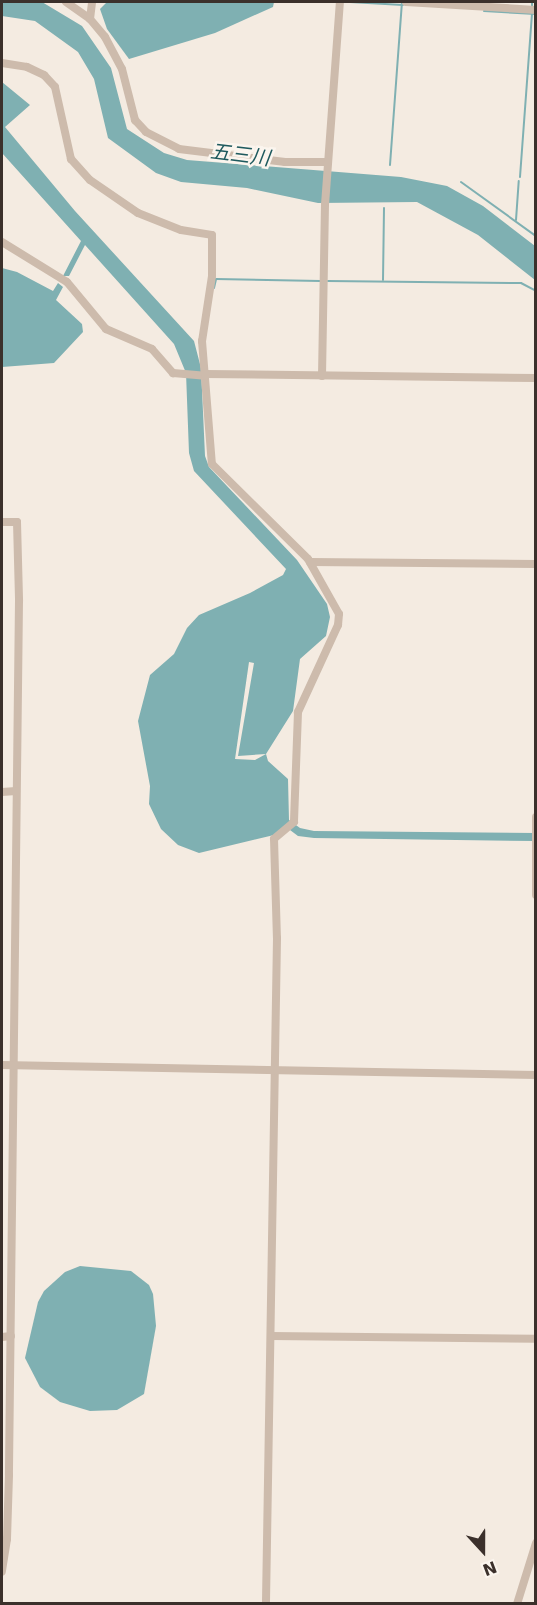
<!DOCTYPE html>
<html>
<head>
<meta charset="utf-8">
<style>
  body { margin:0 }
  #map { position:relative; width:537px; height:1605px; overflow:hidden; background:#f4ebe1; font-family:"DejaVu Sans","Noto Sans JP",sans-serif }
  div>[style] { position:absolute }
  .water>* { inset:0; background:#7fb0b2 }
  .pier>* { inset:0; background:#f4ebe1 }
  .stream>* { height:2px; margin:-1px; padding:0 1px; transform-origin:1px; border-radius:1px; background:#7fb0b2 }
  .street>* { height:8px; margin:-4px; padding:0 4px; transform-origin:4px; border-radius:4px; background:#cdbbac }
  span { translate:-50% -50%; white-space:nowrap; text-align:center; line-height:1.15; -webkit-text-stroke:5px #fbf5ee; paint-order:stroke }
  .water-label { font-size:20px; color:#1f5a5e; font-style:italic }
  .frame { position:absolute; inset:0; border:3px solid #3b302b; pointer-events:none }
  .north { position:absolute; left:453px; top:1521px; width:60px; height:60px; -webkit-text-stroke:4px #fbf5ee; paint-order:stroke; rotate:159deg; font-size:16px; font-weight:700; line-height:24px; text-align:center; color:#3b302b }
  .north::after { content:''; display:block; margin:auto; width:21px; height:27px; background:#3b302b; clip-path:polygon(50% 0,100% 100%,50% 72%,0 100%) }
</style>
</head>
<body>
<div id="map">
  <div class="water">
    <i style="clip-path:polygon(2px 2px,42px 2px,82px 26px,111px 68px,127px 129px,164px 153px,187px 160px,401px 177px,447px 186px,483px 206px,535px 246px,535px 280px,478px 235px,417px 202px,318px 203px,247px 188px,181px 182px,156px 173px,108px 138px,94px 79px,78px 52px,35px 21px,2px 16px)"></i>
    <i style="clip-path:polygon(107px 2px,274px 2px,273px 7px,215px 33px,129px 59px,107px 29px,100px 9px)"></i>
    <i style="clip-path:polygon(2px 82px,30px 105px,5px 127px,75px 211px,194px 341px,201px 368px,205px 456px,209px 467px,297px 560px,327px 604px,330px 617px,326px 636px,300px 659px,293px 711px,266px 754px,268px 761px,288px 779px,289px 820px,300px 828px,314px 831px,535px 833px,535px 841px,314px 838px,298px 836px,286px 827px,274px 835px,199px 853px,178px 845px,161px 829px,149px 804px,150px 786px,138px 721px,150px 675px,174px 654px,187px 628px,199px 615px,250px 593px,283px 575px,286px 569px,194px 471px,189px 453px,186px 373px,174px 344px,85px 245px,69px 276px,63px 276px,81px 241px,2px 153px)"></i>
    <i style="clip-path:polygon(2px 268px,17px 272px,53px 291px,58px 283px,63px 287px,56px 300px,82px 324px,83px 332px,54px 363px,2px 367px)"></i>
    <i style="clip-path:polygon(80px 1266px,131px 1271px,149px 1285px,153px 1294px,156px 1326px,144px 1394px,117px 1410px,90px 1411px,60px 1402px,40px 1387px,25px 1358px,38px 1302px,44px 1291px,65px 1272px)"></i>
  </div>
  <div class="pier">
    <i style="clip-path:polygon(249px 662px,254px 663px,238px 756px,266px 754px,255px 760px,235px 759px)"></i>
  </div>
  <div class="stream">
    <i style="left:350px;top:2px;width:53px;rotate:3.2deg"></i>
    <i style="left:532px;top:8px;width:6px;rotate:-90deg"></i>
    <i style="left:484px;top:11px;width:52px;rotate:3.3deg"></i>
    <i style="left:390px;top:165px;width:162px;rotate:-85.8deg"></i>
    <i style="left:520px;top:177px;width:165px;rotate:-85.8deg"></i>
    <i style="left:461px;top:182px;width:92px;rotate:35.8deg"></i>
    <i style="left:516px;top:220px;width:39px;rotate:-86deg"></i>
    <i style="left:383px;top:280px;width:72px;rotate:-89.2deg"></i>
    <i style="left:328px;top:281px;width:193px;rotate:0.6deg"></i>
    <i style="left:521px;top:283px;width:17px;rotate:28deg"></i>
    <i style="left:214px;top:288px;width:9px;rotate:-77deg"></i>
    <i style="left:216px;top:279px;width:104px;rotate:1.1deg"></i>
  </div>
  <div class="street">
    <i style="left:66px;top:2px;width:29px;rotate:35deg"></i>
    <i style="left:90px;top:19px;width:23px;rotate:50deg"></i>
    <i style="left:105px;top:37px;width:36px;rotate:62deg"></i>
    <i style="left:122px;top:69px;width:53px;rotate:75.7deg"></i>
    <i style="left:135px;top:120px;width:16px;rotate:47deg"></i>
    <i style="left:146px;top:132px;width:37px;rotate:27deg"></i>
    <i style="left:179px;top:149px;width:107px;rotate:7deg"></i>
    <i style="left:285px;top:162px;width:43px"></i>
    <i style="left:406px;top:2px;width:130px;rotate:3.5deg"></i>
    <i style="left:90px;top:19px;width:17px;rotate:-83deg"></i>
    <i style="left:2px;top:63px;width:25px;rotate:9deg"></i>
    <i style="left:27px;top:67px;width:19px;rotate:25deg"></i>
    <i style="left:44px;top:75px;width:16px;rotate:47deg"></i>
    <i style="left:55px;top:87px;width:74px;rotate:77.5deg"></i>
    <i style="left:71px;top:159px;width:28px;rotate:48deg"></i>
    <i style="left:90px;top:180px;width:58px;rotate:34.5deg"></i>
    <i style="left:138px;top:213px;width:46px;rotate:21.6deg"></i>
    <i style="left:181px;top:230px;width:31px;rotate:9deg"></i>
    <i style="left:212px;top:235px;width:41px;rotate:90deg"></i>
    <i style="left:212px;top:276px;width:66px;rotate:98.7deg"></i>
    <i style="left:202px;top:341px;width:123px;rotate:85.4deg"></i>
    <i style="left:212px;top:464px;width:135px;rotate:44.7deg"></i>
    <i style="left:308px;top:559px;width:63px;rotate:60.6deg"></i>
    <i style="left:339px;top:614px;width:11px;rotate:95deg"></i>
    <i style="left:338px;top:625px;width:96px;rotate:114.7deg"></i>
    <i style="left:298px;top:712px;width:110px;rotate:92.1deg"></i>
    <i style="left:294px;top:822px;width:26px;rotate:140deg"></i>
    <i style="left:274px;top:839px;width:99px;rotate:88.3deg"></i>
    <i style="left:277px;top:938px;width:666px;rotate:90.95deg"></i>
    <i style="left:2px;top:242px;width:76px;rotate:31.6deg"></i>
    <i style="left:67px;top:282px;width:61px;rotate:50.3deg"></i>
    <i style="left:106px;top:329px;width:50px;rotate:23.5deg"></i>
    <i style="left:152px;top:349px;width:32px;rotate:49deg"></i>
    <i style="left:173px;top:373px;width:32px;rotate:5deg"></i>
    <i style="left:205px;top:374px;width:331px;rotate:0.7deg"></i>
    <i style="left:322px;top:376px;width:171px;rotate:-89deg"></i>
    <i style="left:325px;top:205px;width:204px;rotate:-85.8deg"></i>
    <i style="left:2px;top:522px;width:15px"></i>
    <i style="left:17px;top:522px;width:79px;rotate:88.5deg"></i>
    <i style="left:19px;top:601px;width:874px;rotate:90.66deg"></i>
    <i style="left:9px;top:1475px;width:64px;rotate:91.8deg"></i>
    <i style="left:7px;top:1539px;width:33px;rotate:99deg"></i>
    <i style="left:310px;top:562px;width:226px;rotate:0.5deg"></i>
    <i style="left:2px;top:792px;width:14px;rotate:-4deg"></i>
    <i style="left:536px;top:817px;width:78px;rotate:90deg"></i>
    <i style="left:2px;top:1065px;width:534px;rotate:1.07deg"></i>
    <i style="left:271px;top:1336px;width:265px;rotate:0.6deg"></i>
    <i style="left:2px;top:1337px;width:9px;rotate:-6deg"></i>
    <i style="left:517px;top:1604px;width:64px;rotate:-72.7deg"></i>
  </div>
  <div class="water-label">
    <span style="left:240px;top:155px;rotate:7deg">五三川</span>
  </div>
  <div class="frame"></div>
  <div class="north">N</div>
</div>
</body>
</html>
